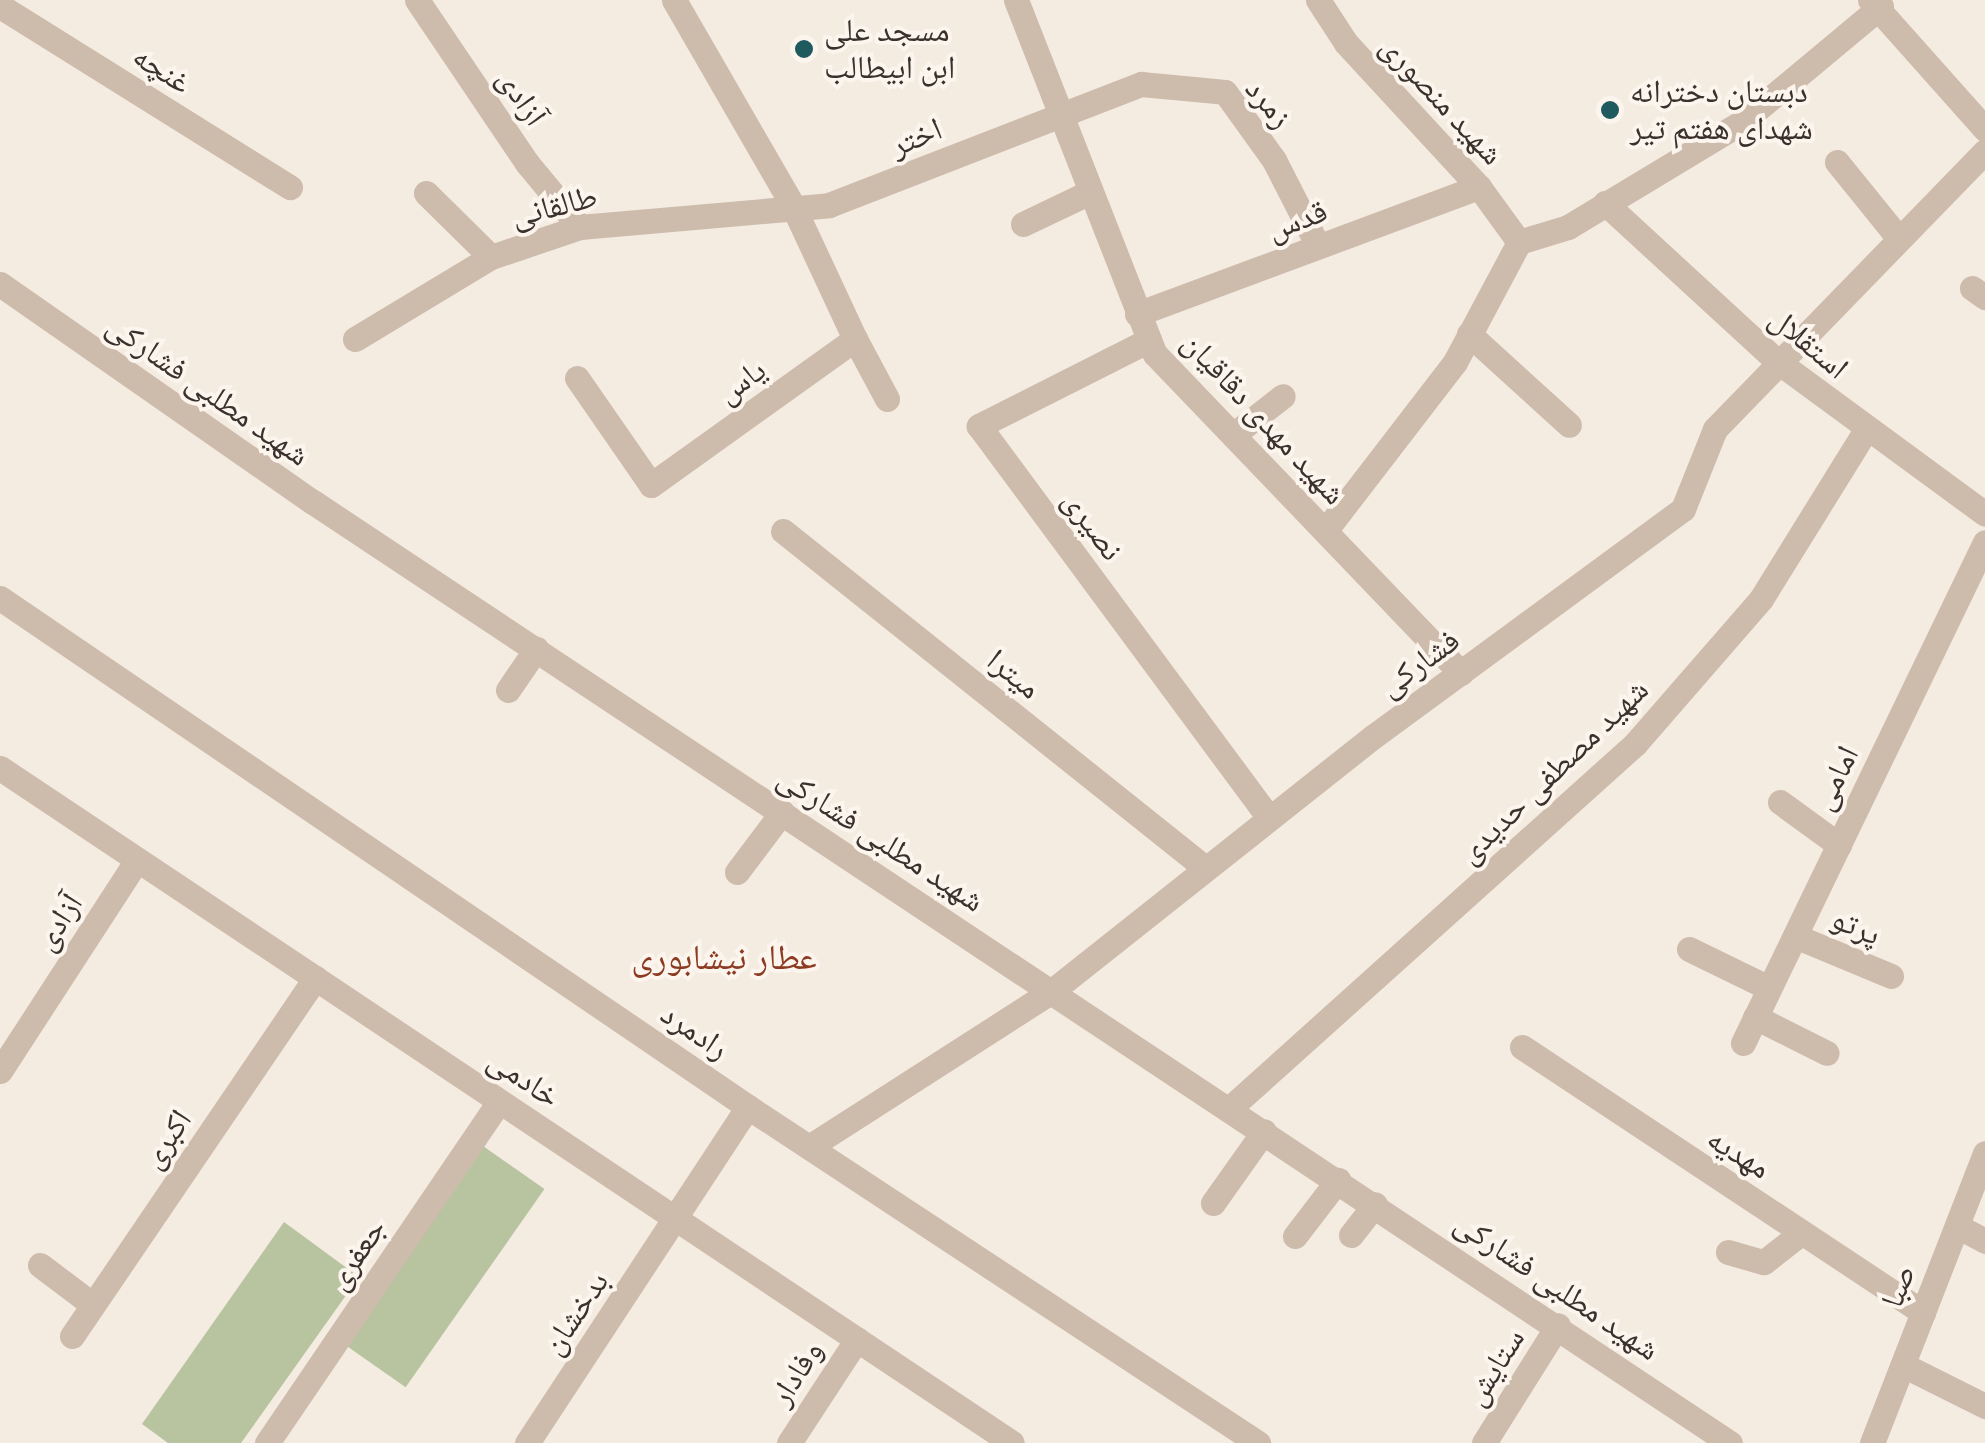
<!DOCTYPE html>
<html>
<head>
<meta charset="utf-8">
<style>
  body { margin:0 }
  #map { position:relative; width:1985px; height:1443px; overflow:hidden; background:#f4ebe1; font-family:Cabin,"Noto Naskh Arabic",sans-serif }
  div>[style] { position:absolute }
  .green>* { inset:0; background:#b8c4a0; transform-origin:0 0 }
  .minor>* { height:25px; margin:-12.5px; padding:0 12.5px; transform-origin:12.5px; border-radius:12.5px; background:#cdbbac }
  .dots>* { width:28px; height:28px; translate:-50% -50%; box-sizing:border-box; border:5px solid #fbf5ee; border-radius:50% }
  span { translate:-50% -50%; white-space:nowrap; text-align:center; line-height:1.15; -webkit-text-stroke:8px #fbf5ee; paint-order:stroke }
  .poi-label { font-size:32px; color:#3b302b }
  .left { translate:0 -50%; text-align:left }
  .street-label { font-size:32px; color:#3b302b }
  .neighbourhood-label { font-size:35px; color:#8c3b22 }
</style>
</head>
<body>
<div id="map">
  <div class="green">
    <i style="left:483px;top:1146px;width:75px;height:242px;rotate:35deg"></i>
    <i style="clip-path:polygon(284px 1222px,359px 1277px,241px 1443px,168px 1443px,142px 1424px)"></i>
  </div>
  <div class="minor">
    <i style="left:417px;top:0;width:197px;rotate:56deg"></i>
    <i style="left:527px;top:163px;width:83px;rotate:50.4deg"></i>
    <i style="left:1016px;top:0;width:380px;rotate:68.6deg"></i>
    <i style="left:1155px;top:354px;width:442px;rotate:46.2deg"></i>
    <i style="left:1318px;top:0;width:51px;rotate:56.9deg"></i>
    <i style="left:1346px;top:43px;width:196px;rotate:47.3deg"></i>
    <i style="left:1479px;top:187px;width:68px;rotate:54deg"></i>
    <i style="left:1870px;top:0;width:173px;rotate:48.3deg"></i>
    <i style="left:0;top:6px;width:342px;rotate:32deg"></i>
    <i style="left:1837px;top:162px;width:95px;rotate:51deg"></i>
    <i style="left:426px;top:193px;width:91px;rotate:44.6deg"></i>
    <i style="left:1605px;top:203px;width:234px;rotate:42.6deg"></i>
    <i style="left:1777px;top:361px;width:258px;rotate:36.3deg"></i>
    <i style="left:1023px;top:224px;width:74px;rotate:-25.5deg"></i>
    <i style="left:0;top:284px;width:381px;rotate:34.9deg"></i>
    <i style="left:313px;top:502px;width:1701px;rotate:33.59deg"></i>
    <i style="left:1972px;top:288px;width:16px;rotate:35deg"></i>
    <i style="left:1137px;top:314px;width:365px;rotate:-20.4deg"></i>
    <i style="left:1469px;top:334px;width:135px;rotate:42.3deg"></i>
    <i style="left:355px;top:339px;width:159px;rotate:-31.1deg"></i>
    <i style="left:491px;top:257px;width:94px;rotate:-18.6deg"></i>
    <i style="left:580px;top:227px;width:250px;rotate:-5deg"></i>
    <i style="left:829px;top:205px;width:335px;rotate:-21.2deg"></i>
    <i style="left:1141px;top:84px;width:84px;rotate:5.4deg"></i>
    <i style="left:1225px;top:92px;width:84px;rotate:54.2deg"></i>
    <i style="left:1274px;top:160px;width:97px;rotate:62.9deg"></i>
    <i style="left:855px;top:339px;width:68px;rotate:61.9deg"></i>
    <i style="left:1149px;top:340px;width:191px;rotate:153.2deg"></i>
    <i style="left:979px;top:426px;width:486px;rotate:53.5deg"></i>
    <i style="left:577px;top:378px;width:130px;rotate:55.3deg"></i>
    <i style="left:651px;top:485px;width:251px;rotate:-35.6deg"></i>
    <i style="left:855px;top:339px;width:147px;rotate:-115deg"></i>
    <i style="left:793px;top:206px;width:238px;rotate:-120deg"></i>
    <i style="left:1233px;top:435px;width:63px;rotate:-38deg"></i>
    <i style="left:783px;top:531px;width:539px;rotate:38.59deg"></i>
    <i style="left:1325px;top:531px;width:213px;rotate:-52.4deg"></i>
    <i style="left:1455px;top:362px;width:136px;rotate:-61.9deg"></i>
    <i style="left:1519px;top:242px;width:51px;rotate:-17deg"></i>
    <i style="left:1568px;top:227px;width:203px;rotate:-31.1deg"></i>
    <i style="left:1742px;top:122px;width:181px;rotate:-39.8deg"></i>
    <i style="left:0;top:598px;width:905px;rotate:34.23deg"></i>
    <i style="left:748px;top:1107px;width:611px;rotate:33.38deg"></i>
    <i style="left:508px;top:690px;width:50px;rotate:-55.7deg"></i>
    <i style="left:0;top:768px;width:1216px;rotate:33.7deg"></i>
    <i style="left:1780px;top:802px;width:73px;rotate:36.1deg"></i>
    <i style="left:737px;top:872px;width:75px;rotate:-53.1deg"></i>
    <i style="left:1795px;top:936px;width:104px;rotate:22.6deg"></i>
    <i style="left:1689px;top:949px;width:89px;rotate:26deg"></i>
    <i style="left:1755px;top:1017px;width:80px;rotate:26.6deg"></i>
    <i style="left:1743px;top:1043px;width:556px;rotate:-64.22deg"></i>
    <i style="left:1522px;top:1047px;width:481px;rotate:33.5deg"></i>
    <i style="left:0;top:1071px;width:252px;rotate:-57deg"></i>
    <i style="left:1230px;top:1108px;width:545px;rotate:-41.95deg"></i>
    <i style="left:1635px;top:744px;width:192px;rotate:-49deg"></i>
    <i style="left:1761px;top:599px;width:198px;rotate:-58.2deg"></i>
    <i style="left:809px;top:1147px;width:289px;rotate:-32.7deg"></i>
    <i style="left:1052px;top:991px;width:411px;rotate:-38.4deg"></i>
    <i style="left:1374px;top:736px;width:383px;rotate:-36.3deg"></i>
    <i style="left:1683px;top:509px;width:86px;rotate:-68.2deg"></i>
    <i style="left:1715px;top:429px;width:388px;rotate:-45.8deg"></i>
    <i style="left:1213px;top:1203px;width:88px;rotate:-54.7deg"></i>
    <i style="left:1957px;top:1226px;width:32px;rotate:28deg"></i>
    <i style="left:1351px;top:1235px;width:39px;rotate:-52deg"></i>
    <i style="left:1295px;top:1236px;width:71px;rotate:-52.5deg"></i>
    <i style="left:1728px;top:1252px;width:37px;rotate:16deg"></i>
    <i style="left:1764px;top:1262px;width:47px;rotate:-38.1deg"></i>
    <i style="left:40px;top:1265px;width:66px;rotate:37deg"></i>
    <i style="left:72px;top:1336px;width:433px;rotate:-55.8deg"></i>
    <i style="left:1903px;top:1365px;width:92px;rotate:26.6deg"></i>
    <i style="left:267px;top:1443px;width:413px;rotate:-55.8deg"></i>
    <i style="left:527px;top:1443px;width:402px;rotate:-56.7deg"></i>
    <i style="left:789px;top:1443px;width:124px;rotate:-56.8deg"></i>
    <i style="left:1484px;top:1443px;width:139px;rotate:-57.9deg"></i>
    <i style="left:1872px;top:1443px;width:311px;rotate:-68.7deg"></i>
  </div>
  <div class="dots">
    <i style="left:804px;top:49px;background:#1f5a5e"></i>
    <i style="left:1610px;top:110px;background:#1f5a5e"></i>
  </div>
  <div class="poi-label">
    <span class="left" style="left:824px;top:49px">مسجد علی<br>ابن ابیطالب</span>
    <span class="left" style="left:1630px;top:110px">دبستان دخترانه<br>شهدای هفتم تیر</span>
  </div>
  <div class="street-label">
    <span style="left:162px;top:69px;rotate:32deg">غنچه</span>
    <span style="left:522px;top:97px;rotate:56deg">آزادی</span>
    <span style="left:1442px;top:100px;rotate:47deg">شهید منصوری</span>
    <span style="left:1269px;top:103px;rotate:50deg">زمرد</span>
    <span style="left:916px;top:137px;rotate:-22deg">اختر</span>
    <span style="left:554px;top:206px;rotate:-14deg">طالقانی</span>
    <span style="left:1297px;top:220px;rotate:-20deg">قدس</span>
    <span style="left:1809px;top:343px;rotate:40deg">استقلال</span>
    <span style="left:741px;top:381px;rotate:-36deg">یاس</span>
    <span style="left:208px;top:390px;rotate:35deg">شهید مطلبی فشارکی</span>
    <span style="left:1264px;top:418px;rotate:47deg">شهید مهدی دقاقیان</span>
    <span style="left:1093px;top:525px;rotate:54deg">نصیری</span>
    <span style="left:1419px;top:663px;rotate:-36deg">فشارکی</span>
    <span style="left:1014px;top:674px;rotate:39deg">میترا</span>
    <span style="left:1553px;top:771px;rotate:-44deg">شهید مصطفی حدیدی</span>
    <span style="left:1835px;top:778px;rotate:-64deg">امامی</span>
    <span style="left:881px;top:839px;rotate:33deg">شهید مطلبی فشارکی</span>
    <span style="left:58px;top:922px;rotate:-57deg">آزادی</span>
    <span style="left:1856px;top:926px;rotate:23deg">پرتو</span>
    <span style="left:695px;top:1031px;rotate:34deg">رادمرد</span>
    <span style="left:524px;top:1078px;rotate:34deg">خادمی</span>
    <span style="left:166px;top:1139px;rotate:-56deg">اکبری</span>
    <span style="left:1739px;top:1153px;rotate:32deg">مهدیه</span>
    <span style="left:356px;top:1254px;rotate:-56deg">جعفری</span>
    <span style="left:1557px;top:1286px;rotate:34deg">شهید مطلبی فشارکی</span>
    <span style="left:1898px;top:1286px;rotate:-69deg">صبا</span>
    <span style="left:575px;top:1313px;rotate:-56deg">بدخشان</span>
    <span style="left:1494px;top:1367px;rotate:-58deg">ستایش</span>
    <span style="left:796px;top:1373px;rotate:-57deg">وفادار</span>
  </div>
  <div class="neighbourhood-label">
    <span style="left:724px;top:957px">عطار نیشابوری</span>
  </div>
</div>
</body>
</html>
